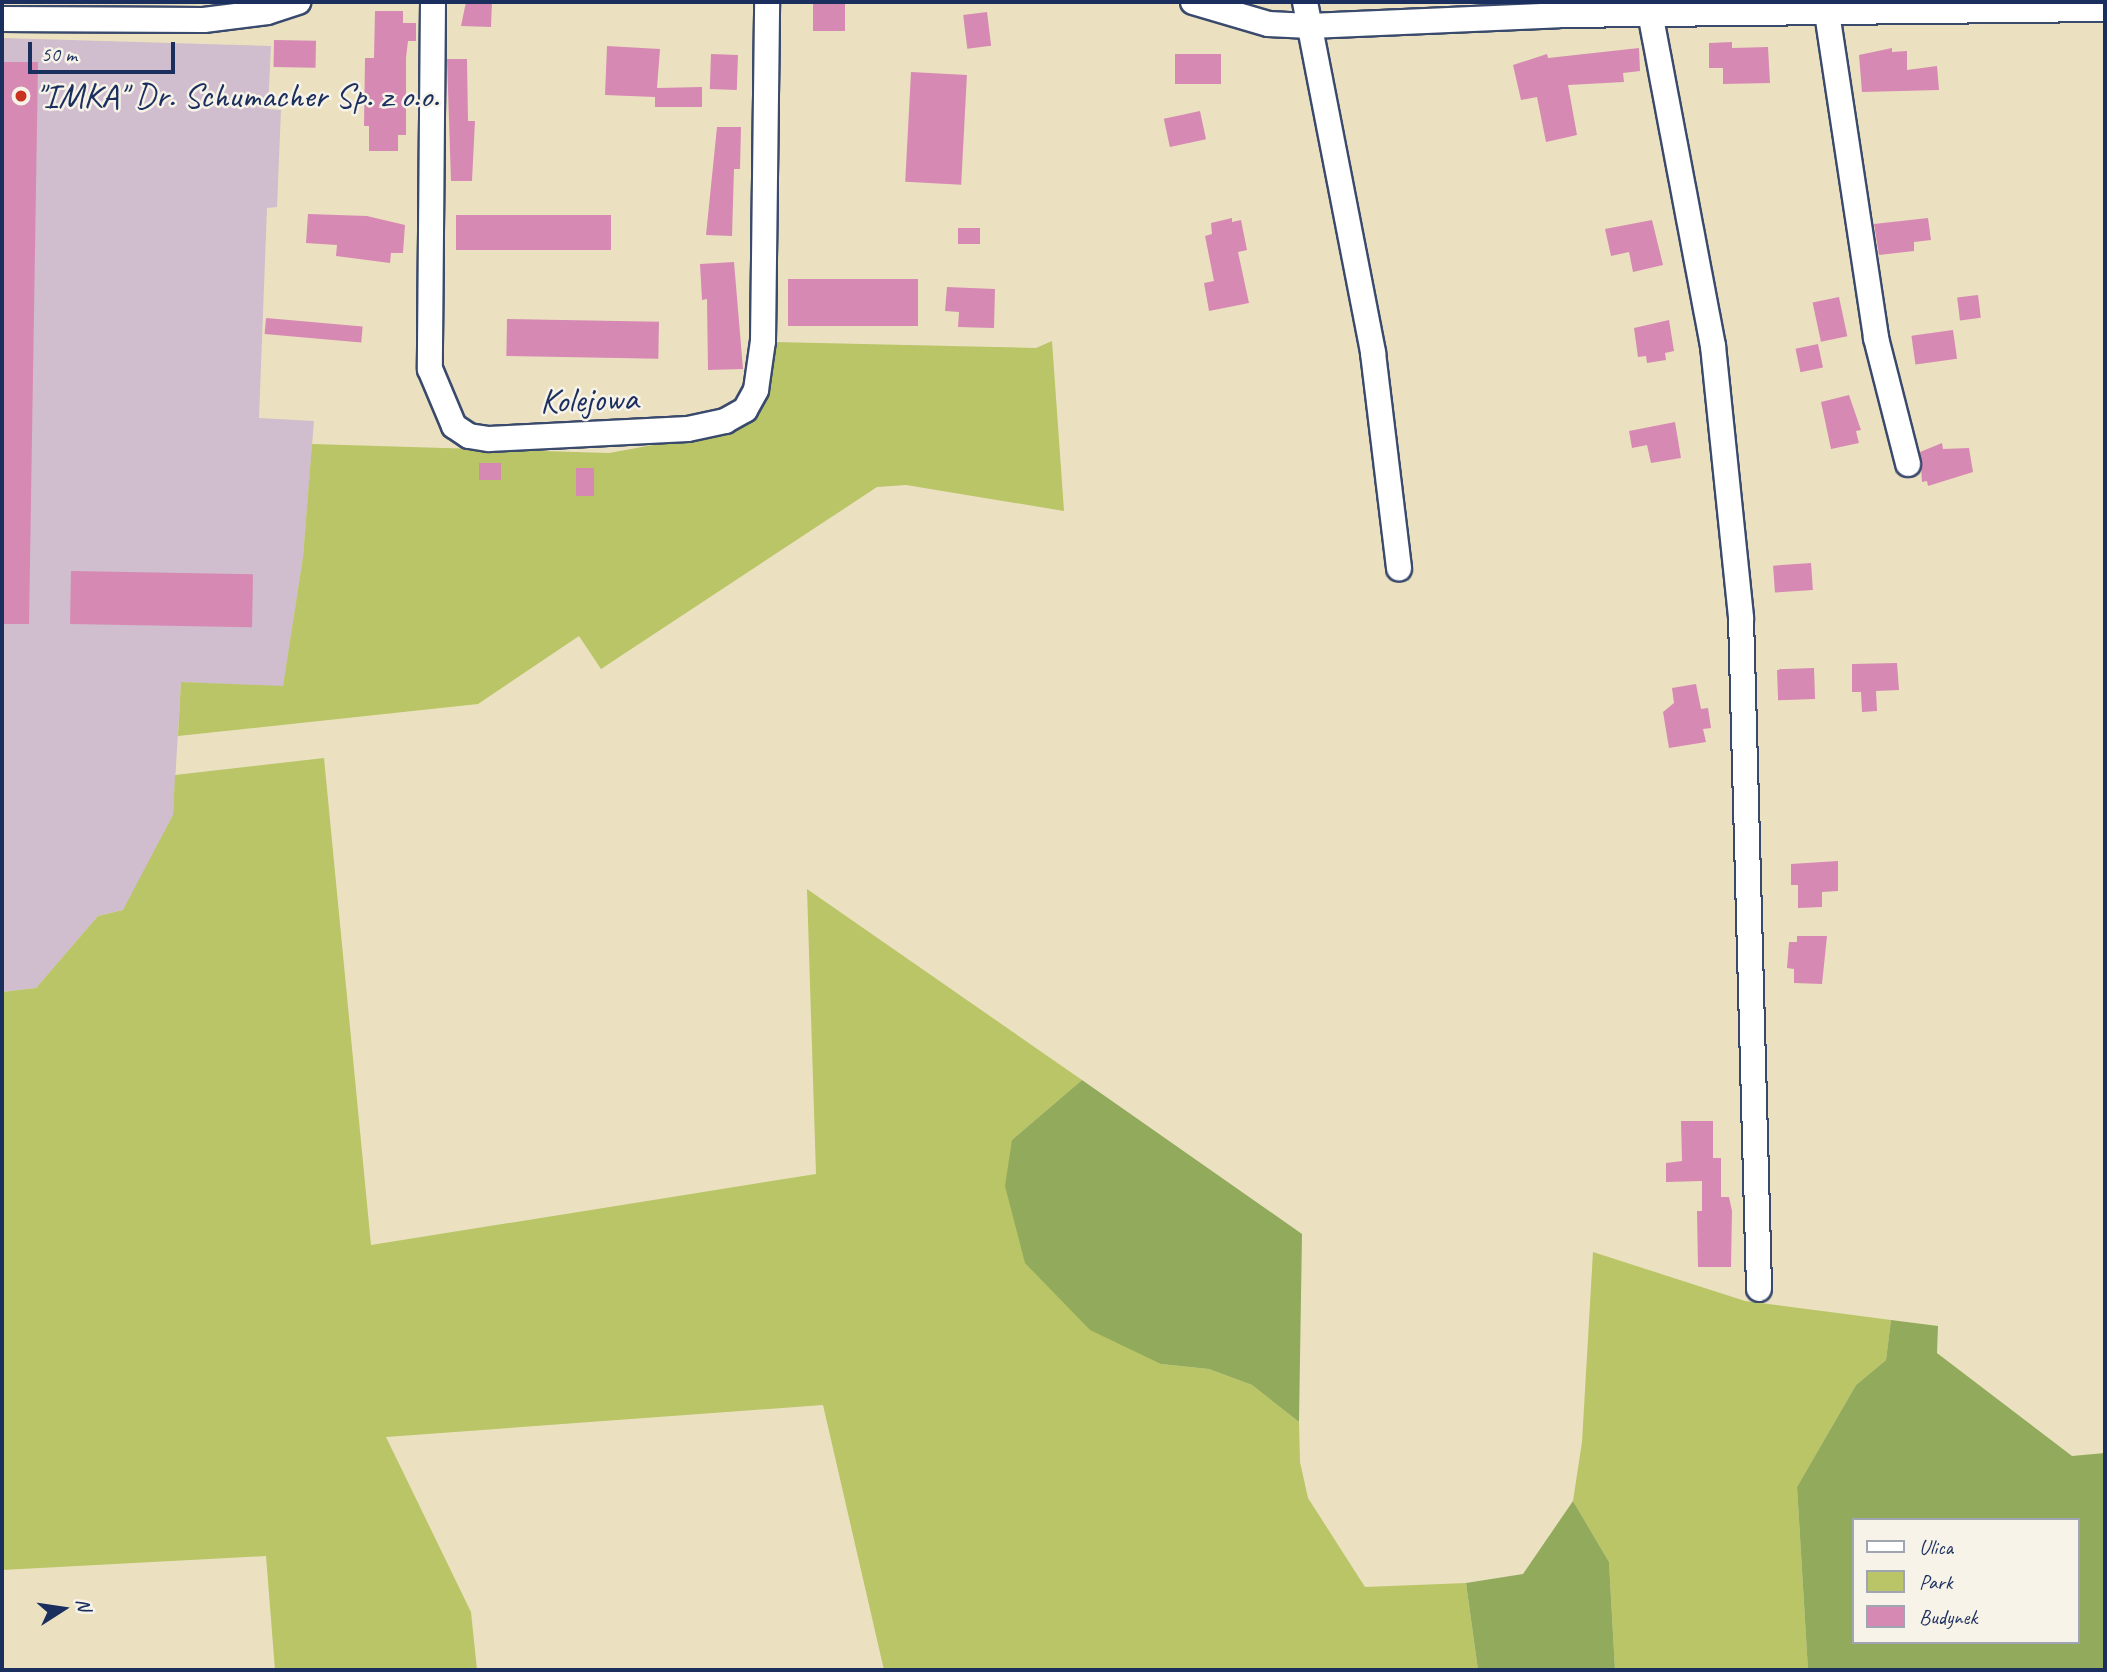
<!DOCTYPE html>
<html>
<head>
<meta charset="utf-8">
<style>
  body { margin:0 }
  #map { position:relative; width:2107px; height:1672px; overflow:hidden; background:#ebe1c0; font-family:Caveat,sans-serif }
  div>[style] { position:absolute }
  .industrial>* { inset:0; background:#d0bdcd }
  .green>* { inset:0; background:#b9c566 }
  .forest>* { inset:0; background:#92aa5b }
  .building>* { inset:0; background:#d689b3; transform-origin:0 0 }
  .roads { filter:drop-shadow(2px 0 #3a4a6d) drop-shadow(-2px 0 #3a4a6d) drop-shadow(0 2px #3a4a6d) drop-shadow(0 -2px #3a4a6d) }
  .minor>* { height:24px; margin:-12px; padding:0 12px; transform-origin:12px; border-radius:12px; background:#fff }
  .dots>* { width:19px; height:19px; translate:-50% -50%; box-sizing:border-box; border:4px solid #f7f3e8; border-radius:50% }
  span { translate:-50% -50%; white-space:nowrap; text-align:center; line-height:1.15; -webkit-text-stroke:5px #f7f3e8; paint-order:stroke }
  .poi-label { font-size:35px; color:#1b2f5e }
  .left { translate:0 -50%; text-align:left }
  .street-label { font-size:35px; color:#1b2f5e }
  .frame { position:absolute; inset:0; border:4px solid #1b2f5e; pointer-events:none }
  .legend { position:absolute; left:1852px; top:1518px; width:228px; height:126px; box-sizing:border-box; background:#f7f3e8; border:2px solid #9fa5b1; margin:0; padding:9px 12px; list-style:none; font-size:21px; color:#1b2f5e }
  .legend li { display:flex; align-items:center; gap:14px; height:35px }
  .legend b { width:35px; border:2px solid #9fa5b1 }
  .north { position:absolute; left:28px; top:1574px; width:70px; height:70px; -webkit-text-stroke:5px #f7f3e8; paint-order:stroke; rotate:78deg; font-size:19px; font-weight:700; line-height:28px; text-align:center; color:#1b2f5e }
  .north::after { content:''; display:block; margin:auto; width:24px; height:32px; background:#1b2f5e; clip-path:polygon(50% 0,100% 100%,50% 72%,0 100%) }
  .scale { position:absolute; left:28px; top:42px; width:147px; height:32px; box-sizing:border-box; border:4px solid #1b2f5e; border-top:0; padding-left:9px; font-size:21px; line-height:24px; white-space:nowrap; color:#1b2f5e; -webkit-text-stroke:5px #f7f3e8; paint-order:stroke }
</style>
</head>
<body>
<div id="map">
  <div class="industrial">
    <i style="clip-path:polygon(2px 38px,271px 46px,268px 109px,281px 110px,277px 207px,267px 208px,259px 418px,314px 421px,303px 557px,283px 687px,181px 682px,173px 815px,132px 897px,123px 910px,98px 916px,36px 988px,2px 992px)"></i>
  </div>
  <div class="green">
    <i style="clip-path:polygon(1052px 341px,1064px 511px,906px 485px,877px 487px,601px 669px,579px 636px,478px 704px,178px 736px,181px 682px,283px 686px,303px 557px,312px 444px,609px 453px,697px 437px,761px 403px,769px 392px,774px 342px,1036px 348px)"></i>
    <i style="clip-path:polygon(324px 758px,371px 1245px,816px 1174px,807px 889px,1082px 1080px,1012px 1140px,1161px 1364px,1209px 1369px,1252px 1385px,1299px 1422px,1300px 1462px,1308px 1498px,1365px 1587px,1466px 1583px,1478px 1670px,884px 1670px,823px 1405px,386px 1437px,471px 1612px,477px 1670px,275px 1670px,266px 1556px,2px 1570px,2px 992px,36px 988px,98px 916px,123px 910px,173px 815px,175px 775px)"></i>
    <i style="clip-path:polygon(1593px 1252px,1745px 1301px,1891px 1320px,1886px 1360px,1856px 1385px,1797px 1487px,1808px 1670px,1615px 1670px,1609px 1562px,1573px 1501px,1582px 1442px)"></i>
  </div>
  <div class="forest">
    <i style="clip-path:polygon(1082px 1080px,1302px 1234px,1299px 1422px,1252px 1385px,1209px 1369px,1161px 1364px,1090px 1330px,1025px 1263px,1005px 1186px,1012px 1140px)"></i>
    <i style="clip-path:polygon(evenodd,1891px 1320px,1938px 1326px,1937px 1353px,2072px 1456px,2105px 1453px,2105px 1670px,1808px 1670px,1797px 1487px,1856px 1385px,1886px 1360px,1891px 1320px,1853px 1520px,2077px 1520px,2077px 1642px,1853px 1642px,1853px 1520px)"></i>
    <i style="clip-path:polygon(1573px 1501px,1609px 1562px,1615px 1670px,1478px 1670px,1466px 1583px,1523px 1574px)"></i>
  </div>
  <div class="building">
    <i style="clip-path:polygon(466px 2px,492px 2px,491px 27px,461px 26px)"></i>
    <i style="left:813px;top:2px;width:32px;height:29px"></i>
    <i style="clip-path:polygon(375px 11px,403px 11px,403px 23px,416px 23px,416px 41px,408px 41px,406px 58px,406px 135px,398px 135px,398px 151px,369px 151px,369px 126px,364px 126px,365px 58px,374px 58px)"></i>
    <i style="left:987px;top:12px;width:34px;height:24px;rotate:83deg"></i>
    <i style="left:274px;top:40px;width:42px;height:27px;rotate:1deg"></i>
    <i style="clip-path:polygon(1732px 42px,1732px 48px,1768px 47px,1770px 83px,1723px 84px,1723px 68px,1709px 68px,1709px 43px)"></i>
    <i style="clip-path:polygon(607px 46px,660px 49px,657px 88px,702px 87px,702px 107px,655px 107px,655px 97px,605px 95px)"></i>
    <i style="clip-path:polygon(1639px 48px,1640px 71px,1623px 73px,1624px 82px,1568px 85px,1577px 135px,1546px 142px,1537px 97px,1521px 100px,1513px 65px,1547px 54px,1548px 58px)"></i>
    <i style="clip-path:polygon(1892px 48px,1892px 52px,1907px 51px,1907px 70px,1937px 66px,1939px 90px,1862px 92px,1859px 55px)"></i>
    <i style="left:711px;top:54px;width:27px;height:35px;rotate:2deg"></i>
    <i style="left:1221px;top:54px;width:30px;height:46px;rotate:90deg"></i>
    <i style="clip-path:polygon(447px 59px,467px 59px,468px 121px,475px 121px,472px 181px,451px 181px)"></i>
    <i style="clip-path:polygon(2px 62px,38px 62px,29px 624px,2px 624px)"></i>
    <i style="left:911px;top:72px;width:56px;height:110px;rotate:3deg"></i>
    <i style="left:1200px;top:111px;width:29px;height:37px;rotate:78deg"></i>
    <i style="clip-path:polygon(717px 127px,741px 127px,740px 169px,734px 169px,732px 236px,706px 235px)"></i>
    <i style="clip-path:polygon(308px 214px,367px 216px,405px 225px,403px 253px,391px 253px,390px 263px,336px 256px,337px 245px,306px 243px)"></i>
    <i style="left:456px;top:215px;width:155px;height:35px"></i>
    <i style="clip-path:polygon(1232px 218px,1232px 222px,1241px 220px,1247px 250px,1238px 252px,1249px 303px,1209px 311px,1204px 283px,1214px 281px,1205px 236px,1212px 234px,1211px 223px)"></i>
    <i style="clip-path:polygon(1928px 218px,1931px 240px,1914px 242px,1914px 251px,1879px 255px,1874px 224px)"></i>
    <i style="clip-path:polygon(1652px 220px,1663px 265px,1633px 272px,1629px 252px,1611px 256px,1605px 229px)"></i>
    <i style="left:958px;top:228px;width:22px;height:16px"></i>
    <i style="clip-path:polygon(734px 262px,743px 369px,708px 370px,707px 299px,702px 300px,700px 264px)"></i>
    <i style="left:788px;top:279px;width:130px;height:47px"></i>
    <i style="clip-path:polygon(947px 287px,995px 289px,994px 328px,958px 327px,959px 312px,945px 311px)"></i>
    <i style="left:1978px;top:295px;width:23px;height:21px;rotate:83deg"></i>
    <i style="left:1839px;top:297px;width:40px;height:27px;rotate:78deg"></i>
    <i style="left:266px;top:318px;width:97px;height:16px;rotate:5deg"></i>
    <i style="left:507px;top:319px;width:152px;height:37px;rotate:1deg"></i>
    <i style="clip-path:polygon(1669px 320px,1674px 351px,1665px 353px,1666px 360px,1647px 363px,1646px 356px,1638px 357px,1634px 328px)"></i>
    <i style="left:1953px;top:330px;width:29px;height:42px;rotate:82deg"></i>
    <i style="left:1818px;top:344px;width:24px;height:23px;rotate:78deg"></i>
    <i style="clip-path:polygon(1849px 395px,1861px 430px,1856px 431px,1859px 443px,1831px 449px,1821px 402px)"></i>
    <i style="clip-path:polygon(1675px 422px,1681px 458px,1651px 463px,1647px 445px,1632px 448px,1629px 431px)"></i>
    <i style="clip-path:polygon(1942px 443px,1943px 449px,1969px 448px,1973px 472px,1928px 486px,1927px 481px,1922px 482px,1920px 452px)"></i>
    <i style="left:479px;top:463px;width:22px;height:17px"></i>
    <i style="left:576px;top:468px;width:18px;height:28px"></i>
    <i style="left:1811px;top:563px;width:27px;height:38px;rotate:86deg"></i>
    <i style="left:71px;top:571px;width:182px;height:53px;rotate:1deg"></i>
    <i style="clip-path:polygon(1897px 663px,1899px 690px,1876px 691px,1877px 711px,1862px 712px,1861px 692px,1852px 692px,1852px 664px)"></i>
    <i style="left:1814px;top:668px;width:31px;height:37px;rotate:88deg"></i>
    <i style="clip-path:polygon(1696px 684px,1701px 709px,1708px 708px,1711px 728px,1703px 729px,1706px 742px,1669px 748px,1663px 712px,1674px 703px,1672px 688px)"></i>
    <i style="clip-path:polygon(1838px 861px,1838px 891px,1822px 892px,1822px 907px,1798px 908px,1798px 885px,1791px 885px,1791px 864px)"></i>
    <i style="clip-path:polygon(1797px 936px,1827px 936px,1822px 984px,1794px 983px,1794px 969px,1787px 968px,1789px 942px,1797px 942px)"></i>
    <i style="clip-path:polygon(1681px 1121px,1713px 1121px,1713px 1158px,1721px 1158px,1721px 1197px,1729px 1197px,1732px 1211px,1731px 1267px,1698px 1267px,1697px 1211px,1702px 1211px,1702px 1181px,1666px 1182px,1666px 1163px,1682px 1161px)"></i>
  </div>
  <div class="roads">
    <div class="minor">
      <i style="left:433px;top:2px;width:367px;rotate:90.5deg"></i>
      <i style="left:430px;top:369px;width:62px;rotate:67.2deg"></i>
      <i style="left:454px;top:426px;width:18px;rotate:34deg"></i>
      <i style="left:469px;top:436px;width:20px;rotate:9deg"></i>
      <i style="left:489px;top:439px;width:199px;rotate:-2.9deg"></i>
      <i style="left:688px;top:429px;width:38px;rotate:-12deg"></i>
      <i style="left:725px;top:421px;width:23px;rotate:-29deg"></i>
      <i style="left:745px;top:410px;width:23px;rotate:-61deg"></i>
      <i style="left:756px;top:390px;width:49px;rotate:-81.9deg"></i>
      <i style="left:763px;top:341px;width:339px;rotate:-89.3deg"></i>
      <i style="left:1193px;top:2px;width:78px;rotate:16.3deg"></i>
      <i style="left:1268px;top:24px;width:42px;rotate:2.7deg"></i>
      <i style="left:1310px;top:26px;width:249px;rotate:-2.5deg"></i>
      <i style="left:1559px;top:15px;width:546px;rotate:-0.63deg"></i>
      <i style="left:1305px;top:2px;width:358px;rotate:79deg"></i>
      <i style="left:1373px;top:353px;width:217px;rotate:83.1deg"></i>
      <i style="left:1648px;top:2px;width:350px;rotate:79.3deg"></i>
      <i style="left:1713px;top:346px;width:273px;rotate:84.1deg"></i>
      <i style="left:1741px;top:618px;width:671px;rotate:88.46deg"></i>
      <i style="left:1827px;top:13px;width:329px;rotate:81.4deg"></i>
      <i style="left:1876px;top:338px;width:130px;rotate:75.7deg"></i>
      <i style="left:2px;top:19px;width:202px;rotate:0.3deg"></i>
      <i style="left:204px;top:20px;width:64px;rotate:-7.2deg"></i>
      <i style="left:267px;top:12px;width:33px;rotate:-18deg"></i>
    </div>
  </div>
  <div class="dots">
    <i style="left:21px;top:96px;background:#c8321e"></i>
  </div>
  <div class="poi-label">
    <span class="left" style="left:35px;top:96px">"IMKA" Dr. Schumacher Sp. z o.o.</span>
  </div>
  <div class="street-label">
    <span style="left:589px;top:400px;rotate:-2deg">Kolejowa</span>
  </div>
  <div class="frame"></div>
  <ul class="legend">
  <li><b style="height:9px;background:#fff"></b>Ulica</li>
  <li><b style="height:19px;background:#b9c566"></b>Park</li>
  <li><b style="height:19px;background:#d689b3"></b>Budynek</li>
  </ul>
  <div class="north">N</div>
  <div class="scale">50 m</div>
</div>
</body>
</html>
